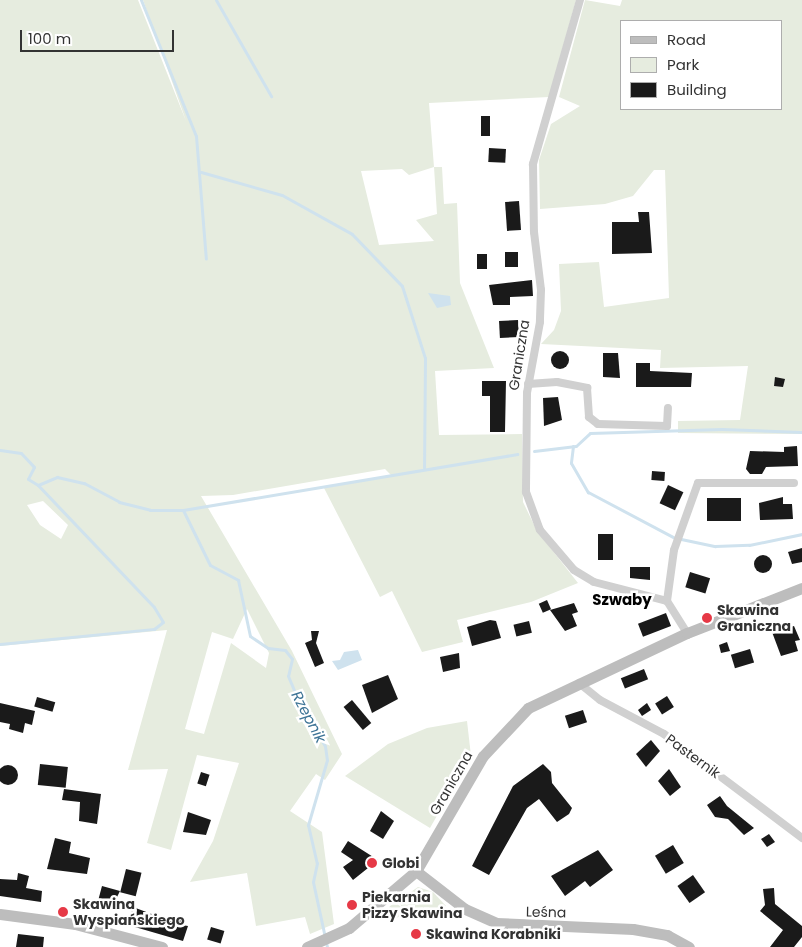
<!DOCTYPE html>
<html>
<head>
<meta charset="utf-8">
<style>
  body { margin:0 }
  #map { position:relative; width:802px; height:947px; overflow:hidden; background:#fff; font-family:Poppins,sans-serif }
  div>[style] { position:absolute }
  .green>* { inset:0; background:#e6ecdf }
  .round { border-radius:50% }
  .water>* { inset:0; background:#cfe2ee }
  .stream>* { height:3px; margin:-1.5px; padding:0 1.5px; transform-origin:1.5px; border-radius:1.5px; background:#cfe2ee }
  .building>* { inset:0; background:#1a1a1a; transform-origin:0 0 }
  .street>* { height:8px; margin:-4px; padding:0 4px; transform-origin:4px; border-radius:4px; background:#d0d0d0 }
  .secondary>* { height:11px; margin:-5.5px; padding:0 5.5px; transform-origin:5.5px; border-radius:5.5px; background:#bdbdbd }
  .dots>* { width:14px; height:14px; translate:-50% -50%; box-sizing:border-box; border:2px solid #fff; border-radius:50% }
  span { translate:-50% -50%; white-space:nowrap; text-align:center; line-height:1.15; -webkit-text-stroke:5px #fff; paint-order:stroke }
  .street-label { font-size:14px; color:#333 }
  .poi-label { font-size:14px; color:#333; font-weight:700 }
  .left { translate:0 -50%; text-align:left }
  .neighbourhood-label { font-size:15px; color:#000; font-weight:700 }
  .water-label { font-size:15px; color:#3f7597; font-style:italic }
  .legend { position:absolute; left:620px; top:20px; width:162px; height:90px; box-sizing:border-box; background:#fff; border:1px solid #adadad; margin:0; padding:6px 9px; list-style:none; font-size:15px; color:#333 }
  .legend li { display:flex; align-items:center; gap:10px; height:25px }
  .legend b { width:25px; border:1px solid #adadad }
  .scale { position:absolute; left:20px; top:30px; width:154px; height:22px; box-sizing:border-box; border:2px solid #333; border-top:0; padding-left:6px; font-size:15px; line-height:18px; white-space:nowrap; color:#333; -webkit-text-stroke:4px #fff; paint-order:stroke }
</style>
</head>
<body>
<div id="map">
  <div class="green">
    <i style="clip-path:polygon(evenodd,0 0,138px 0,186px 121px,143px 0,576px 0,549px 97px,429px 103px,434px 167px,442px 167px,444px 204px,457px 203px,460px 283px,494px 368px,435px 371px,439px 435px,522px 434px,523px 502px,537px 531px,578px 583px,531px 602px,457px 620px,463px 642px,422px 652px,392px 591px,380px 597px,324px 488px,392px 476px,385px 469px,233px 495px,201px 496px,292px 651px,342px 754px,325px 780px,316px 774px,290px 811px,322px 832px,334px 924px,310px 934px,305px 917px,256px 926px,247px 873px,190px 882px,213px 841px,239px 763px,197px 755px,171px 850px,147px 843px,168px 769px,128px 770px,167px 630px,0 646px,0 0,434px 167px,437px 214px,416px 220px,434px 241px,379px 245px,361px 171px,402px 169px,409px 175px,434px 167px,0 0,43px 501px,68px 525px,61px 539px,40px 525px,27px 505px,43px 501px,0 0,247px 609px,269px 653px,266px 668px,231px 643px,204px 734px,185px 729px,212px 632px,233px 639px,247px 609px)"></i>
    <i style="clip-path:polygon(evenodd,585px 0,620px 6px,622px 0,802px 0,802px 434px,678px 433px,678px 421px,740px 420px,748px 366px,660px 368px,661px 350px,541px 344px,554px 330px,561px 311px,559px 264px,599px 262px,604px 307px,669px 298px,665px 170px,654px 170px,633px 196px,605px 204px,540px 209px,539px 160px,551px 124px,580px 106px,559px 97px,585px 0,621px 21px,781px 21px,781px 109px,621px 109px,621px 21px)"></i>
    <i style="clip-path:polygon(467px 721px,471px 756px,430px 828px,345px 776px,388px 744px,427px 728px)"></i>
    <i style="clip-path:polygon(418px 887px,433px 892px,446px 906px,427px 912px,404px 910px,398px 901px)"></i>
    <i class="round" style="left:388px;top:904px;width:14px;height:14px"></i>
  </div>
  <div class="water">
    <i style="clip-path:polygon(428px 293px,450px 296px,451px 305px,437px 308px)"></i>
    <i style="clip-path:polygon(358px 650px,362px 660px,338px 670px,332px 661px,340px 660px,344px 652px)"></i>
  </div>
  <div class="stream">
    <i style="left:141px;top:0;width:147px;rotate:68deg"></i>
    <i style="left:196px;top:136px;width:123px;rotate:85.4deg"></i>
    <i style="left:216px;top:0;width:111px;rotate:60.2deg"></i>
    <i style="left:201px;top:172px;width:84px;rotate:15.9deg"></i>
    <i style="left:282px;top:195px;width:80px;rotate:29.1deg"></i>
    <i style="left:352px;top:234px;width:72px;rotate:46.1deg"></i>
    <i style="left:402px;top:286px;width:76px;rotate:72.3deg"></i>
    <i style="left:425px;top:358px;width:110px;rotate:90.5deg"></i>
    <i style="left:573px;top:446px;width:17px;rotate:97deg"></i>
    <i style="left:571px;top:463px;width:34px;rotate:60deg"></i>
    <i style="left:588px;top:492px;width:98px;rotate:27.9deg"></i>
    <i style="left:0;top:450px;width:21px;rotate:8deg"></i>
    <i style="left:21px;top:453px;width:19px;rotate:47deg"></i>
    <i style="left:34px;top:467px;width:13px;rotate:117deg"></i>
    <i style="left:28px;top:479px;width:12px;rotate:31deg"></i>
    <i style="left:38px;top:485px;width:21px;rotate:-23deg"></i>
    <i style="left:57px;top:477px;width:28px;rotate:13deg"></i>
    <i style="left:84px;top:483px;width:40px;rotate:28deg"></i>
    <i style="left:119px;top:502px;width:32px;rotate:14deg"></i>
    <i style="left:150px;top:510px;width:33px"></i>
    <i style="left:183px;top:510px;width:61px;rotate:63.9deg"></i>
    <i style="left:210px;top:565px;width:32px;rotate:28deg"></i>
    <i style="left:238px;top:580px;width:57px;rotate:77.9deg"></i>
    <i style="left:250px;top:636px;width:22px;rotate:34deg"></i>
    <i style="left:268px;top:648px;width:17px;rotate:7deg"></i>
    <i style="left:285px;top:650px;width:11px;rotate:52deg"></i>
    <i style="left:292px;top:659px;width:17px;rotate:103deg"></i>
    <i style="left:288px;top:676px;width:23px;rotate:67deg"></i>
    <i style="left:297px;top:697px;width:56px;rotate:60.3deg"></i>
    <i style="left:325px;top:746px;width:14px;rotate:82deg"></i>
    <i style="left:327px;top:760px;width:68px;rotate:106.3deg"></i>
    <i style="left:308px;top:825px;width:39px;rotate:77deg"></i>
    <i style="left:317px;top:863px;width:19px;rotate:102deg"></i>
    <i style="left:313px;top:882px;width:66px;rotate:77.8deg"></i>
    <i style="left:534px;top:451px;width:42px;rotate:-6.8deg"></i>
    <i style="left:576px;top:446px;width:19px;rotate:-43deg"></i>
    <i style="left:590px;top:433px;width:132px;rotate:-1.7deg"></i>
    <i style="left:722px;top:429px;width:80px;rotate:2.1deg"></i>
    <i style="left:183px;top:510px;width:339px;rotate:-9.5deg"></i>
    <i style="left:681px;top:539px;width:35px;rotate:12deg"></i>
    <i style="left:715px;top:546px;width:34px;rotate:-2deg"></i>
    <i style="left:749px;top:545px;width:54px;rotate:-11.7deg"></i>
    <i style="left:0;top:644px;width:155px;rotate:-5.6deg"></i>
    <i style="left:154px;top:629px;width:11px;rotate:-38deg"></i>
    <i style="left:163px;top:622px;width:17px;rotate:-121deg"></i>
    <i style="left:154px;top:607px;width:168px;rotate:-133.6deg"></i>
  </div>
  <div class="building">
    <i style="left:481px;top:116px;width:9px;height:20px"></i>
    <i style="left:489px;top:148px;width:17px;height:14px;rotate:3deg"></i>
    <i style="left:519px;top:201px;width:29px;height:14px;rotate:86deg"></i>
    <i style="clip-path:polygon(638px 212px,649px 212px,652px 253px,612px 254px,612px 222px,639px 222px)"></i>
    <i style="left:505px;top:252px;width:13px;height:15px"></i>
    <i style="left:477px;top:254px;width:10px;height:15px"></i>
    <i style="clip-path:polygon(532px 280px,533px 296px,510px 297px,510px 305px,493px 305px,489px 285px)"></i>
    <i style="left:518px;top:320px;width:17px;height:19px;rotate:87deg"></i>
    <i class="round" style="left:551px;top:351px;width:18px;height:18px"></i>
    <i style="clip-path:polygon(603px 353px,618px 353px,620px 378px,603px 377px)"></i>
    <i style="clip-path:polygon(636px 363px,650px 363px,650px 371px,692px 373px,691px 387px,636px 387px)"></i>
    <i style="clip-path:polygon(775px 377px,785px 379px,783px 387px,774px 386px)"></i>
    <i style="clip-path:polygon(482px 381px,506px 381px,505px 432px,490px 432px,490px 396px,482px 396px)"></i>
    <i style="clip-path:polygon(558px 397px,562px 420px,544px 426px,543px 398px)"></i>
    <i style="clip-path:polygon(797px 446px,798px 466px,766px 467px,762px 474px,750px 474px,746px 469px,750px 451px,784px 452px,784px 447px)"></i>
    <i style="left:652px;top:471px;width:13px;height:9px;rotate:4deg"></i>
    <i style="left:668px;top:485px;width:17px;height:20px;rotate:25deg"></i>
    <i style="clip-path:polygon(783px 497px,783px 504px,792px 504px,793px 519px,760px 520px,759px 503px)"></i>
    <i style="left:707px;top:498px;width:34px;height:23px"></i>
    <i style="left:598px;top:534px;width:15px;height:26px"></i>
    <i style="clip-path:polygon(802px 548px,802px 562px,792px 564px,788px 552px)"></i>
    <i class="round" style="left:754px;top:555px;width:18px;height:18px"></i>
    <i style="clip-path:polygon(630px 567px,650px 567px,650px 580px,630px 578px)"></i>
    <i style="left:690px;top:572px;width:21px;height:16px;rotate:17deg"></i>
    <i style="left:547px;top:600px;width:10px;height:9px;rotate:66deg"></i>
    <i style="clip-path:polygon(574px 603px,578px 612px,572px 614px,577px 626px,565px 631px,550px 610px)"></i>
    <i style="left:666px;top:613px;width:14px;height:30px;rotate:69deg"></i>
    <i style="clip-path:polygon(490px 620px,496px 621px,501px 638px,472px 646px,467px 627px)"></i>
    <i style="left:529px;top:621px;width:12px;height:16px;rotate:76deg"></i>
    <i style="clip-path:polygon(794px 626px,800px 640px,795px 641px,798px 651px,781px 656px,772px 632px)"></i>
    <i style="clip-path:polygon(311px 631px,319px 631px,316px 643px,324px 663px,315px 667px,305px 643px,312px 640px)"></i>
    <i style="clip-path:polygon(727px 642px,730px 651px,721px 653px,719px 645px)"></i>
    <i style="left:750px;top:649px;width:14px;height:20px;rotate:73deg"></i>
    <i style="clip-path:polygon(459px 653px,460px 668px,443px 672px,440px 657px)"></i>
    <i style="left:644px;top:669px;width:11px;height:25px;rotate:68deg"></i>
    <i style="clip-path:polygon(388px 675px,398px 699px,372px 713px,362px 685px)"></i>
    <i style="left:667px;top:696px;width:13px;height:14px;rotate:58deg"></i>
    <i style="left:37px;top:697px;width:19px;height:10px;rotate:16deg"></i>
    <i style="left:352px;top:700px;width:30px;height:11px;rotate:50deg"></i>
    <i style="clip-path:polygon(0 703px,35px 711px,32px 725px,25px 723px,23px 733px,9px 729px,10px 724px,0 722px)"></i>
    <i style="clip-path:polygon(647px 703px,651px 710px,642px 716px,638px 710px)"></i>
    <i style="left:583px;top:710px;width:13px;height:19px;rotate:72deg"></i>
    <i style="clip-path:polygon(651px 740px,660px 751px,646px 767px,636px 754px)"></i>
    <i style="left:40px;top:764px;width:28px;height:21px;rotate:6deg"></i>
    <i style="clip-path:polygon(543px 764px,551px 772px,552px 783px,572px 808px,569px 814px,557px 822px,539px 799px,527px 808px,489px 875px,472px 866px,513px 786px)"></i>
    <i class="round" style="left:-2px;top:765px;width:20px;height:20px"></i>
    <i style="clip-path:polygon(669px 769px,681px 787px,670px 796px,658px 781px)"></i>
    <i style="left:201px;top:772px;width:9px;height:12px;rotate:18deg"></i>
    <i style="clip-path:polygon(64px 789px,101px 794px,97px 824px,79px 821px,80px 802px,62px 800px)"></i>
    <i style="clip-path:polygon(720px 796px,727px 806px,754px 828px,744px 835px,728px 819px,715px 817px,707px 805px)"></i>
    <i style="clip-path:polygon(381px 811px,394px 821px,383px 839px,370px 831px)"></i>
    <i style="clip-path:polygon(188px 812px,211px 820px,206px 835px,183px 832px)"></i>
    <i style="clip-path:polygon(769px 834px,775px 842px,767px 847px,761px 839px)"></i>
    <i style="clip-path:polygon(55px 838px,71px 842px,69px 853px,90px 858px,87px 874px,47px 869px)"></i>
    <i style="clip-path:polygon(348px 841px,378px 860px,353px 880px,343px 867px,353px 860px,341px 852px)"></i>
    <i style="left:673px;top:845px;width:21px;height:21px;rotate:59deg"></i>
    <i style="clip-path:polygon(598px 850px,613px 870px,590px 887px,585px 881px,565px 896px,551px 876px)"></i>
    <i style="left:126px;top:869px;width:16px;height:24px;rotate:14deg"></i>
    <i style="clip-path:polygon(18px 873px,29px 876px,26px 888px,42px 891px,41px 902px,0 896px,0 879px,17px 880px)"></i>
    <i style="left:693px;top:875px;width:21px;height:19px;rotate:55deg"></i>
    <i style="clip-path:polygon(102px 886px,120px 891px,113px 905px,98px 901px)"></i>
    <i style="clip-path:polygon(774px 888px,775px 904px,802px 926px,802px 937px,794px 947px,770px 947px,783px 930px,760px 911px,765px 905px,763px 889px)"></i>
    <i style="clip-path:polygon(133px 907px,173px 922px,175px 918px,183px 920px,182px 925px,188px 926px,183px 941px,128px 925px)"></i>
    <i style="left:211px;top:927px;width:14px;height:13px;rotate:17deg"></i>
    <i style="clip-path:polygon(18px 934px,44px 937px,43px 947px,16px 947px)"></i>
  </div>
  <div class="street">
    <i style="left:580px;top:0;width:171px;rotate:106deg"></i>
    <i style="left:533px;top:164px;width:68px;rotate:89.2deg"></i>
    <i style="left:534px;top:232px;width:58px;rotate:83.1deg"></i>
    <i style="left:541px;top:290px;width:32px;rotate:92deg"></i>
    <i style="left:540px;top:322px;width:72px;rotate:100.4deg"></i>
    <i style="left:527px;top:393px;width:99px;rotate:90.6deg"></i>
    <i style="left:526px;top:492px;width:40px;rotate:69.8deg"></i>
    <i style="left:540px;top:530px;width:52px;rotate:49.6deg"></i>
    <i style="left:574px;top:570px;width:23px;rotate:31deg"></i>
    <i style="left:594px;top:582px;width:75px;rotate:14.6deg"></i>
    <i style="left:667px;top:601px;width:38px;rotate:58deg"></i>
    <i style="left:528px;top:384px;width:29px;rotate:-4deg"></i>
    <i style="left:557px;top:382px;width:31px;rotate:11deg"></i>
    <i style="left:587px;top:388px;width:29px;rotate:86deg"></i>
    <i style="left:589px;top:417px;width:11px;rotate:38deg"></i>
    <i style="left:598px;top:424px;width:69px;rotate:1.7deg"></i>
    <i style="left:667px;top:426px;width:18px;rotate:-87deg"></i>
    <i style="left:667px;top:601px;width:51px;rotate:-82.2deg"></i>
    <i style="left:674px;top:550px;width:71px;rotate:-70.3deg"></i>
    <i style="left:698px;top:483px;width:96px"></i>
    <i style="left:579px;top:683px;width:27px;rotate:39deg"></i>
    <i style="left:600px;top:700px;width:72px;rotate:28deg"></i>
    <i style="left:664px;top:734px;width:173px;rotate:37deg"></i>
  </div>
  <div class="secondary">
    <i style="left:416px;top:871px;width:62px;rotate:37.8deg"></i>
    <i style="left:465px;top:909px;width:34px;rotate:24deg"></i>
    <i style="left:496px;top:923px;width:137px;rotate:2.5deg"></i>
    <i style="left:633px;top:929px;width:35px;rotate:10deg"></i>
    <i style="left:667px;top:935px;width:25px;rotate:29deg"></i>
    <i style="left:0;top:914px;width:76px;rotate:7.6deg"></i>
    <i style="left:75px;top:924px;width:90px;rotate:14.8deg"></i>
    <i style="left:307px;top:947px;width:46px;rotate:-24.3deg"></i>
    <i style="left:349px;top:928px;width:88px;rotate:-40.4deg"></i>
    <i style="left:416px;top:871px;width:133px;rotate:-59.8deg"></i>
    <i style="left:483px;top:756px;width:66px;rotate:-46.8deg"></i>
    <i style="left:528px;top:708px;width:176px;rotate:-25.3deg"></i>
    <i style="left:687px;top:633px;width:123px;rotate:-21.4deg"></i>
  </div>
  <div class="dots">
    <i style="left:707px;top:618px;background:#e63946"></i>
    <i style="left:372px;top:863px;background:#e63946"></i>
    <i style="left:352px;top:905px;background:#e63946"></i>
    <i style="left:63px;top:912px;background:#e63946"></i>
    <i style="left:416px;top:934px;background:#e63946"></i>
  </div>
  <div class="street-label">
    <span style="left:519px;top:355px;rotate:-81deg">Graniczna</span>
    <span style="left:693px;top:756px;rotate:36deg">Pasternik</span>
    <span style="left:451px;top:783px;rotate:-60deg">Graniczna</span>
    <span style="left:546px;top:912px;rotate:1deg">Leśna</span>
  </div>
  <div class="poi-label">
    <span class="left" style="left:717px;top:618px">Skawina<br>Graniczna</span>
    <span class="left" style="left:382px;top:863px">Globi</span>
    <span class="left" style="left:362px;top:905px">Piekarnia<br>Pizzy Skawina</span>
    <span class="left" style="left:73px;top:912px">Skawina<br>Wyspiańskiego</span>
    <span class="left" style="left:426px;top:934px">Skawina Korabniki</span>
  </div>
  <div class="neighbourhood-label">
    <span style="left:622px;top:600px">Szwaby</span>
  </div>
  <div class="water-label">
    <span style="left:309px;top:717px;rotate:62deg">Rzepnik</span>
  </div>
  <ul class="legend">
  <li><b style="height:6px;background:#bdbdbd"></b>Road</li>
  <li><b style="height:14px;background:#e6ecdf"></b>Park</li>
  <li><b style="height:14px;background:#1a1a1a"></b>Building</li>
  </ul>
  <div class="scale">100 m</div>
</div>
</body>
</html>
